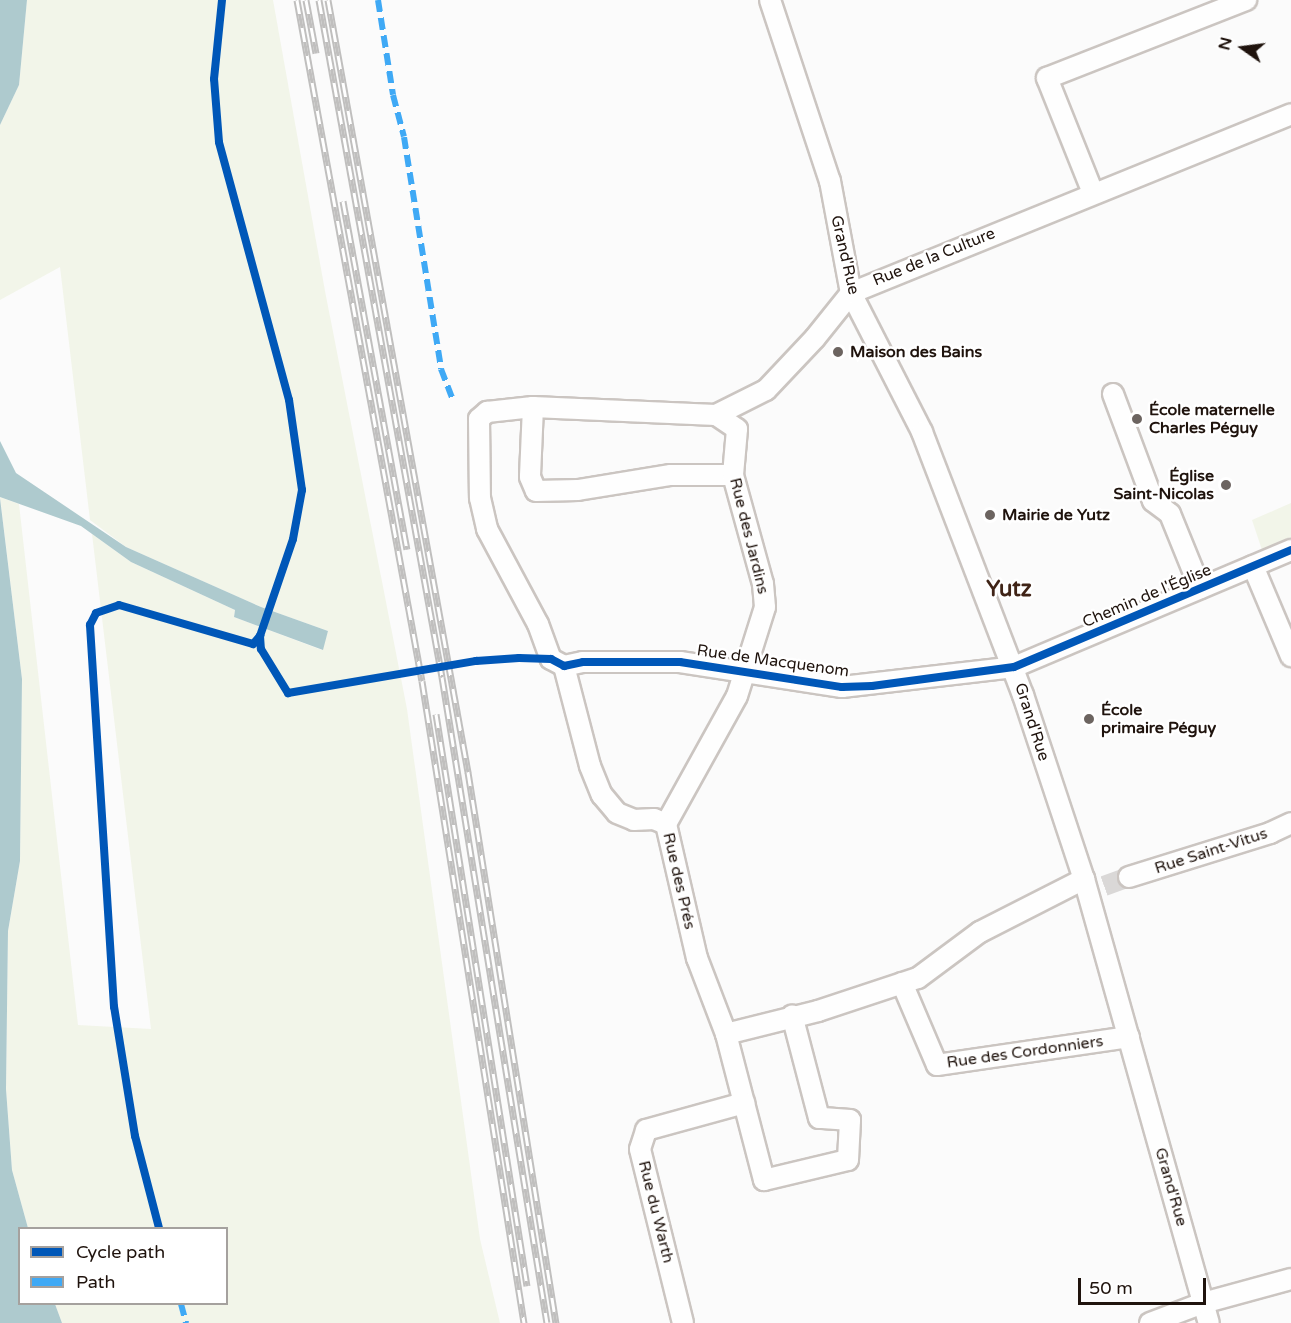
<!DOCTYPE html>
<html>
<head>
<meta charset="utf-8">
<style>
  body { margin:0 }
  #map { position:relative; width:1291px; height:1323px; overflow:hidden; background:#fbfbfb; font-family:"Varela Round",sans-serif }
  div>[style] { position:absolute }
  .green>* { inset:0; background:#f2f5e9 }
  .water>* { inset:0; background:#aecace }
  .street-tunnel>* { height:20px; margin-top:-10px; transform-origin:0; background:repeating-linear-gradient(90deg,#dad8d7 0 20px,transparent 0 30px) }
  .roads { filter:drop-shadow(2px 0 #cbc5c1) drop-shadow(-2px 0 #cbc5c1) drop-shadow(0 2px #cbc5c1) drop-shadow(0 -2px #cbc5c1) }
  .street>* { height:20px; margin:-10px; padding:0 10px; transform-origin:10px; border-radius:10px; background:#fefefe }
  .rail>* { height:7px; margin-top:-3.5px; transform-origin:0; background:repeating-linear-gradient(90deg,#fff 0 14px,#c0bfbe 0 28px); box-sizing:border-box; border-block:2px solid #c0bfbe }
  .quiet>* { height:6px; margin-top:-3px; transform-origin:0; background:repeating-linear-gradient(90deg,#3fa9f5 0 12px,transparent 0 18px) }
  .cycleway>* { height:8px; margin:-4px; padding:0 4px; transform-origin:4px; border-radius:4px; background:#0057b8 }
  .dots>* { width:16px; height:16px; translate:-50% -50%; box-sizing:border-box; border:3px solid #fff; border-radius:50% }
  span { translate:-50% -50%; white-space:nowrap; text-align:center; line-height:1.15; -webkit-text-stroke:5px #fff; paint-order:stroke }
  .street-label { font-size:16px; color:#1f130d }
  .poi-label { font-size:16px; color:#1f130d; font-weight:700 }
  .left { translate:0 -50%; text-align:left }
  .right { translate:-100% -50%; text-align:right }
  .district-label { font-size:22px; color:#402417; font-weight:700 }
  .legend { position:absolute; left:18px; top:1227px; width:210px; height:78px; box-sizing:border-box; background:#fff; border:2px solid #a5a19e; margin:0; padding:8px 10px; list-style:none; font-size:18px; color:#1f130d }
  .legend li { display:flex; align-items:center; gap:12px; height:30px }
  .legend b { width:30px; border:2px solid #a5a19e }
  .north { position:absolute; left:1213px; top:18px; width:60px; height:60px; -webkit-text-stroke:4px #fff; paint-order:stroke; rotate:284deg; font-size:16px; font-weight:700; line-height:24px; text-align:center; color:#1f130d }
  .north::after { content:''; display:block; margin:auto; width:21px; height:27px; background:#1f130d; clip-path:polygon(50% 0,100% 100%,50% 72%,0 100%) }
  .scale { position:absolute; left:1078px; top:1278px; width:128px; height:27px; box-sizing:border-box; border:3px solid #1f130d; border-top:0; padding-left:8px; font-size:18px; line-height:21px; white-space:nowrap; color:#1f130d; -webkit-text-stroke:4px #fff; paint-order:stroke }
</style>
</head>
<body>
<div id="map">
  <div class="green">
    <i style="clip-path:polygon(27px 0,273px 0,325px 291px,407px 709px,480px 1239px,500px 1323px,62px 1323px,55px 1304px,226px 1304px,226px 1228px,28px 1228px,12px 1170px,6px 1089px,8px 931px,20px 861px,22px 679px,0 497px,19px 504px,78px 1025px,151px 1029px,92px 534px,131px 562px,235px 610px,234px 617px,322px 650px,328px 631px,261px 607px,126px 547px,90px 520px,60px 267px,0 300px,0 125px,19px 85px)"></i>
    <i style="clip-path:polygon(1291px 503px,1291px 537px,1262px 550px,1252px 520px)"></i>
  </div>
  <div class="water">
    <i style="clip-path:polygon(0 0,27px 0,19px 85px,0 125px)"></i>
    <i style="clip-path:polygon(0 441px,16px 473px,126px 547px,261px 607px,328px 631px,323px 650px,234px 617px,235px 610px,131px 562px,81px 526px,0 497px)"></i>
    <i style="clip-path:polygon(0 498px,22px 679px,20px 861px,8px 931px,6px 1089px,12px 1170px,28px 1228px,20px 1228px,20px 1304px,55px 1304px,62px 1323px,0 1323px)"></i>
  </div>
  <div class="street-tunnel">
    <i style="left:1104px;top:886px;width:27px;rotate:-20deg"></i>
  </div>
  <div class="roads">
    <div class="street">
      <i style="left:770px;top:0;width:191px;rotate:71.7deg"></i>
      <i style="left:830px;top:181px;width:114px;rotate:79.4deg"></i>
      <i style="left:851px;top:293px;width:156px;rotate:62.9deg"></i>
      <i style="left:922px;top:432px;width:282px;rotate:69deg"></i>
      <i style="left:1023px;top:695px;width:194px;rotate:71.7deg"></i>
      <i style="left:1084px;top:879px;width:461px;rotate:74.3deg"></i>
      <i style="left:1093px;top:193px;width:124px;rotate:-111.8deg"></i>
      <i style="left:1047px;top:78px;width:214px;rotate:-21.4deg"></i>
      <i style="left:1113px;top:394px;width:114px;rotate:69.5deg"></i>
      <i style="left:1153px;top:501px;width:21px;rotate:37deg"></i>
      <i style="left:1170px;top:514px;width:80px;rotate:67.9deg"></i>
      <i style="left:533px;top:407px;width:70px;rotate:92.5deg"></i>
      <i style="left:530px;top:477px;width:15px;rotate:67deg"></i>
      <i style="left:536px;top:491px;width:42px;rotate:-1.4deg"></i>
      <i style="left:578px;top:490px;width:94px;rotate:-9.2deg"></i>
      <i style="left:671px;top:475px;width:62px"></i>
      <i style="left:479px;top:419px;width:11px;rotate:-41deg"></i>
      <i style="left:487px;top:412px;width:46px;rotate:-6.2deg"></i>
      <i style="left:533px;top:407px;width:183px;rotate:2.5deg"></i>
      <i style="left:716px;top:415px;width:56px;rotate:-26.6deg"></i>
      <i style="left:766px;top:390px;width:71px;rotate:-46.7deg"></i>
      <i style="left:815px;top:338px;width:58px;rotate:-51.3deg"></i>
      <i style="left:851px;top:293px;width:475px;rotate:-22.1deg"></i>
      <i style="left:479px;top:419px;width:79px;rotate:89.3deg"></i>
      <i style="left:480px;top:498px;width:32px;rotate:77deg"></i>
      <i style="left:487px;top:529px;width:108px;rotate:61.8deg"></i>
      <i style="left:538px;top:624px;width:37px;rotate:70deg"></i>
      <i style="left:551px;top:659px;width:15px;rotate:28deg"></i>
      <i style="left:1253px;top:566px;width:98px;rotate:67.1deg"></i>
      <i style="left:564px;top:666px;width:19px;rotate:-12deg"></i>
      <i style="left:583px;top:662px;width:97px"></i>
      <i style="left:680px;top:662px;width:164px;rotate:8.8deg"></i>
      <i style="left:842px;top:687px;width:173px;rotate:-6.6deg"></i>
      <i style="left:1014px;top:667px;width:301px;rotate:-22.9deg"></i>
      <i style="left:564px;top:666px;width:103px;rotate:75.4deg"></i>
      <i style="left:590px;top:766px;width:31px;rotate:68deg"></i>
      <i style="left:602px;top:795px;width:23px;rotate:50deg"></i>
      <i style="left:617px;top:813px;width:18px;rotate:22deg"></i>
      <i style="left:634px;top:820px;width:20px;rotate:-3deg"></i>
      <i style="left:654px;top:819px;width:13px;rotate:23deg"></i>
      <i style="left:666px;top:824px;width:138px;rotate:77deg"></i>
      <i style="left:697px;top:958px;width:81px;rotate:69.1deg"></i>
      <i style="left:726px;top:1034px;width:151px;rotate:75.4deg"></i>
      <i style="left:764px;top:1180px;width:86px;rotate:-13.4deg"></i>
      <i style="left:848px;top:1160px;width:40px;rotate:-87.1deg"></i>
      <i style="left:850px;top:1120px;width:31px;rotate:-176deg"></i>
      <i style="left:819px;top:1118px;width:106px;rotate:-104.7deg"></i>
      <i style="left:666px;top:824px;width:146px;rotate:-61deg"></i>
      <i style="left:737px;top:696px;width:93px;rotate:-72.5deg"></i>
      <i style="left:765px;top:607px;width:23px;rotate:-95deg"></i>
      <i style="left:763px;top:584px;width:113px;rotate:-105.4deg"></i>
      <i style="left:733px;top:475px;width:46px;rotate:-85deg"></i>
      <i style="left:737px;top:429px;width:25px;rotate:-146deg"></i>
      <i style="left:1129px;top:877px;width:148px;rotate:-17.3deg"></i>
      <i style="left:1270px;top:833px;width:23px;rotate:-25deg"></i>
      <i style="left:902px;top:983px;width:89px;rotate:66.9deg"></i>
      <i style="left:937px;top:1065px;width:194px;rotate:-8.3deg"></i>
      <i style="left:726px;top:1034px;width:95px;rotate:-14deg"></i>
      <i style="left:818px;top:1011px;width:105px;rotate:-18.3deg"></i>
      <i style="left:918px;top:978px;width:77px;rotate:-36.6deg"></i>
      <i style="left:980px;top:932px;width:117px;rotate:-27deg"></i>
      <i style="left:683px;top:1323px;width:179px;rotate:-103.9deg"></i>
      <i style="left:640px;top:1149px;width:20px;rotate:-72deg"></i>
      <i style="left:646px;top:1130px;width:102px;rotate:-15.4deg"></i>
      <i style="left:1150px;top:1323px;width:57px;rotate:-20.7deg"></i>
      <i style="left:1203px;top:1303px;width:91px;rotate:-15.3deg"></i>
    </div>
  </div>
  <div class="rail">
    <i style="left:297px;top:0;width:692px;rotate:79.6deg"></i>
    <i style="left:422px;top:681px;width:650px;rotate:80.97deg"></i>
    <i style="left:306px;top:0;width:54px;rotate:79.3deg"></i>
    <i style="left:319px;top:0;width:688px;rotate:79.7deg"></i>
    <i style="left:442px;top:677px;width:654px;rotate:80.77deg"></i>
    <i style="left:328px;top:0;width:785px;rotate:79.72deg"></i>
    <i style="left:468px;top:772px;width:558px;rotate:80.93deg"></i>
    <i style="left:343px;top:201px;width:354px;rotate:79.6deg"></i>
    <i style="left:436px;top:714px;width:579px;rotate:80.96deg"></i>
  </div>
  <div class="quiet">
    <i style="left:378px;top:0;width:96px;rotate:81deg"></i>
    <i style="left:393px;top:95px;width:43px;rotate:75.3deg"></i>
    <i style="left:404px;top:137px;width:235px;rotate:80.9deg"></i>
    <i style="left:441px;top:369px;width:31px;rotate:69deg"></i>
    <i style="left:181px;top:1304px;width:20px;rotate:75deg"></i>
  </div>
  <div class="cycleway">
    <i style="left:260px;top:636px;width:13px;rotate:86deg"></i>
    <i style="left:261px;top:649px;width:52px;rotate:58.5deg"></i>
    <i style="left:288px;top:693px;width:191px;rotate:-9.7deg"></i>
    <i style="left:476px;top:661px;width:43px;rotate:-4deg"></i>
    <i style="left:519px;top:658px;width:32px;rotate:2deg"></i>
    <i style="left:551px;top:659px;width:15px;rotate:28deg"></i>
    <i style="left:564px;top:666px;width:19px;rotate:-12deg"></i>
    <i style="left:583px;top:662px;width:97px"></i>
    <i style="left:680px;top:662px;width:164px;rotate:8.8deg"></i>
    <i style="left:842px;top:687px;width:30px;rotate:-2deg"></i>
    <i style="left:872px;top:686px;width:143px;rotate:-7.6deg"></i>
    <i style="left:1014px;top:667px;width:301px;rotate:-22.9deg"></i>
    <i style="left:159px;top:1228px;width:95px;rotate:-104.6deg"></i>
    <i style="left:135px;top:1136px;width:131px;rotate:-99.2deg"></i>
    <i style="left:114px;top:1007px;width:383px;rotate:-93.6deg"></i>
    <i style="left:90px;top:625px;width:13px;rotate:-63deg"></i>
    <i style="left:96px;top:613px;width:24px;rotate:-19deg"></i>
    <i style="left:119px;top:605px;width:140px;rotate:16.2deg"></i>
    <i style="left:253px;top:644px;width:11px;rotate:-49deg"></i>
    <i style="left:260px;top:636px;width:102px;rotate:-71.2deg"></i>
    <i style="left:293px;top:539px;width:50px;rotate:-79.6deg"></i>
    <i style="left:302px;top:490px;width:91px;rotate:-98.2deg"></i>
    <i style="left:289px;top:400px;width:267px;rotate:-105.2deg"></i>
    <i style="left:219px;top:142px;width:63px;rotate:-94.5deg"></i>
    <i style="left:214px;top:79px;width:79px;rotate:-84.2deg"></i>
  </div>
  <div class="dots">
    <i style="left:838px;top:352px;background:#6c6460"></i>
    <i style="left:1137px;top:419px;background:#6c6460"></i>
    <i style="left:1226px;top:485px;background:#6c6460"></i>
    <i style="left:990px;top:515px;background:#6c6460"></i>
    <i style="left:1089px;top:719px;background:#6c6460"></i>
  </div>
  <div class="street-label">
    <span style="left:845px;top:255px;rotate:77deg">Grand'Rue</span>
    <span style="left:934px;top:257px;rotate:-22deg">Rue de la Culture</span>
    <span style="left:749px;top:536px;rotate:76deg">Rue des Jardins</span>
    <span style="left:1147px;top:596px;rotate:-23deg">Chemin de l'Église</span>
    <span style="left:773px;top:661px;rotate:8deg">Rue de Macquenom</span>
    <span style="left:1032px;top:722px;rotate:72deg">Grand'Rue</span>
    <span style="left:1211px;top:851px;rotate:-18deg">Rue Saint-Vitus</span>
    <span style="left:679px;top:881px;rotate:77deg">Rue des Prés</span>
    <span style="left:1025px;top:1052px;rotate:-8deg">Rue des Cordonniers</span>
    <span style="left:1171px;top:1187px;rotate:74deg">Grand'Rue</span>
    <span style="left:656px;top:1212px;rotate:76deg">Rue du Warth</span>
  </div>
  <div class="poi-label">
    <span class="left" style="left:850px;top:352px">Maison des Bains</span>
    <span class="left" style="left:1149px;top:419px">École maternelle<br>Charles Péguy</span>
    <span class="right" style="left:1214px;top:485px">Église<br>Saint-Nicolas</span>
    <span class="left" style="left:1002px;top:515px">Mairie de Yutz</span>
    <span class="left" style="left:1101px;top:719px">École<br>primaire Péguy</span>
  </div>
  <div class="district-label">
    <span style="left:1009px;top:590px">Yutz</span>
  </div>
  <ul class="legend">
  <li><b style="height:8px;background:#0057b8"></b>Cycle path</li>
  <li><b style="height:8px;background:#3fa9f5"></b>Path</li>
  </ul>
  <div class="north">N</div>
  <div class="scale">50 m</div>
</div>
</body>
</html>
